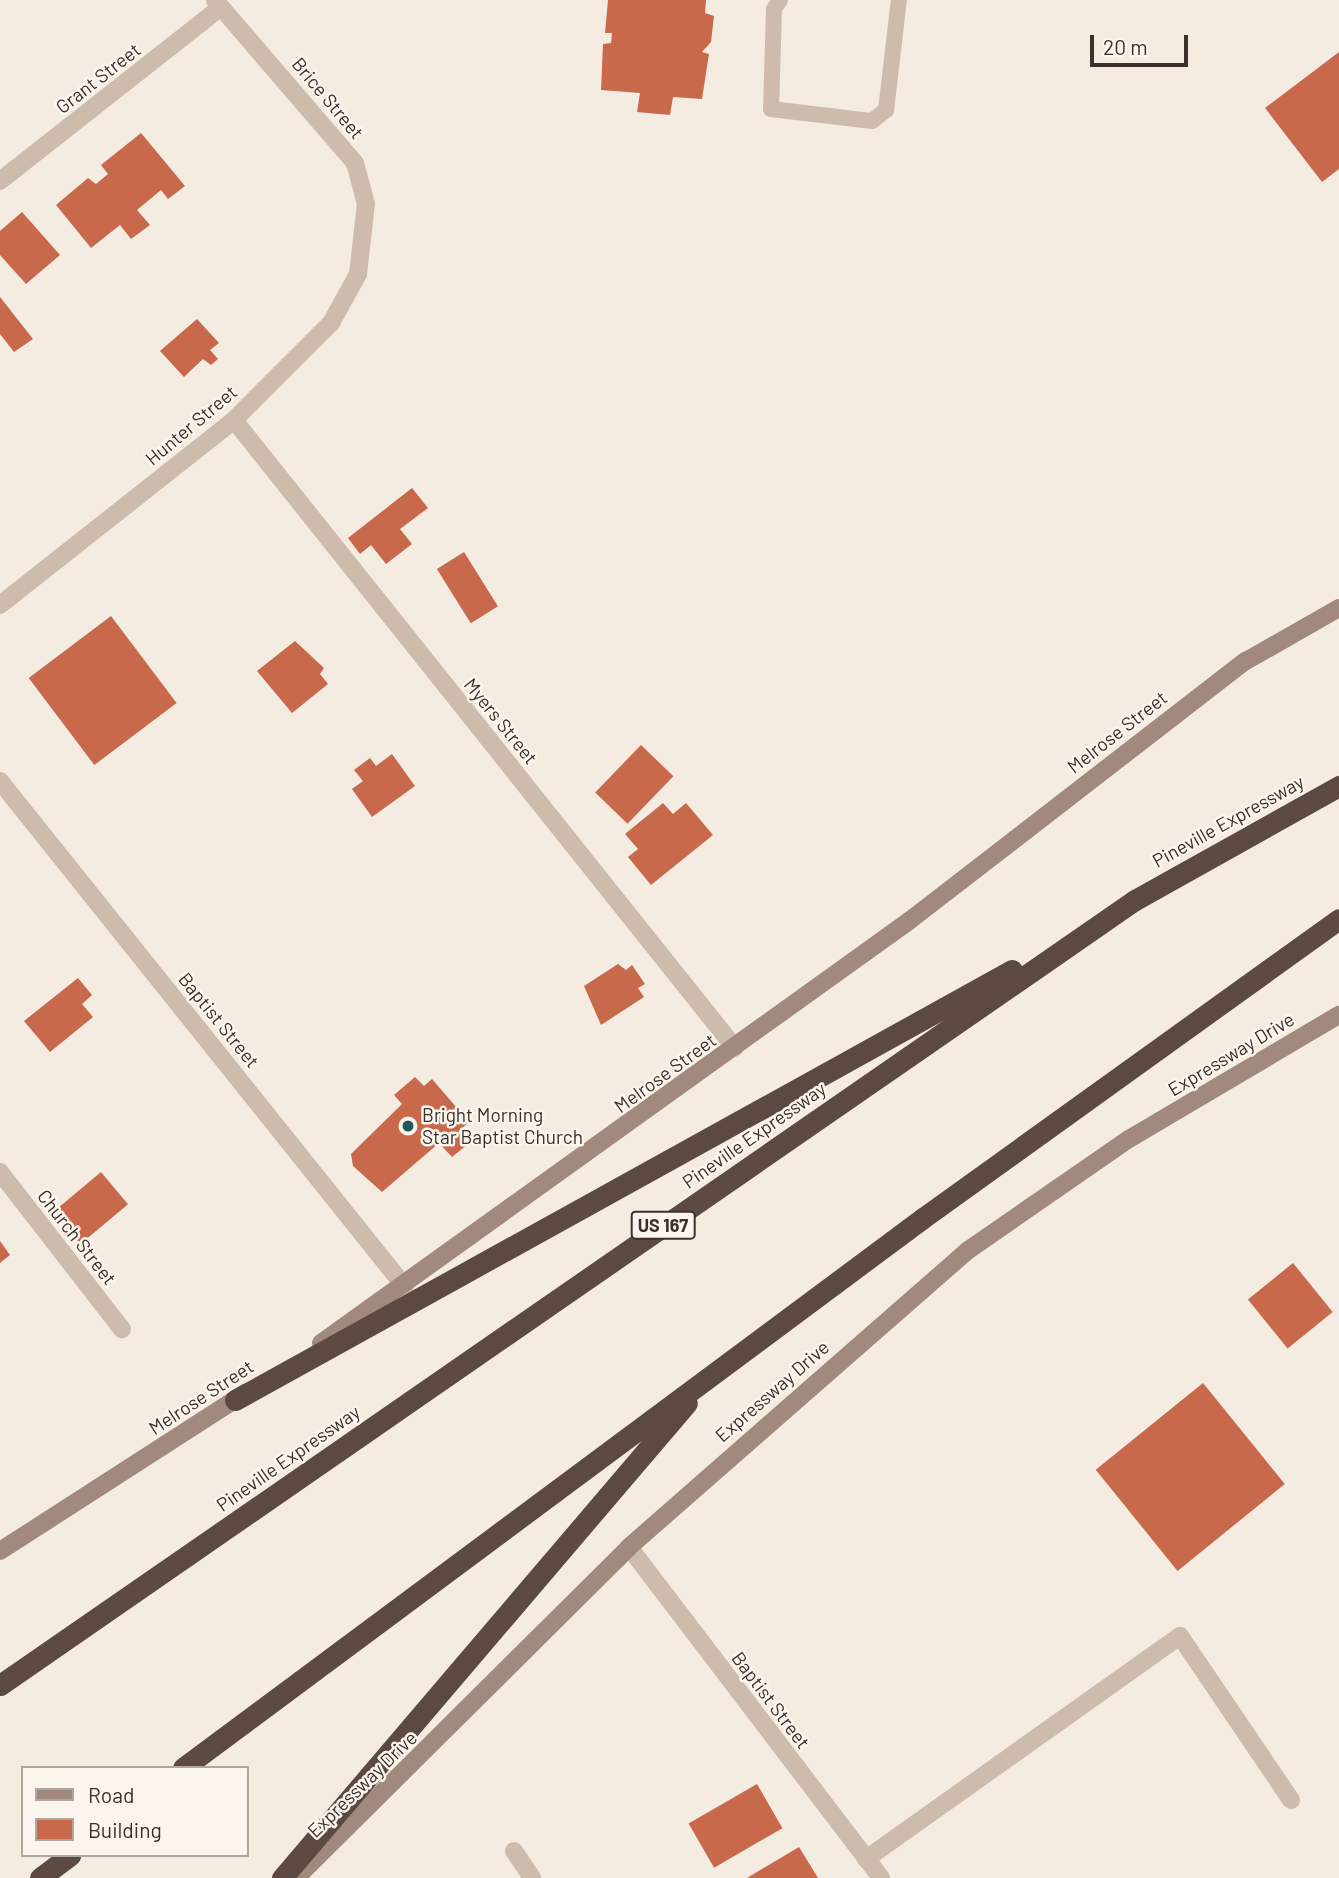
<!DOCTYPE html>
<html>
<head>
<meta charset="utf-8">
<style>
  body { margin:0 }
  #map { position:relative; width:1339px; height:1878px; overflow:hidden; background:#f4ebe1; font-family:Barlow,sans-serif }
  div>[style] { position:absolute }
  .building>* { inset:0; background:#c8694b; transform-origin:0 0 }
  .service>* { height:16px; margin:-8px; padding:0 8px; transform-origin:8px; border-radius:8px; background:#cdbbac }
  .minor>* { height:18px; margin:-9px; padding:0 9px; transform-origin:9px; border-radius:9px; background:#cdbbac }
  .secondary>* { height:18px; margin:-9px; padding:0 9px; transform-origin:9px; border-radius:9px; background:#a18a7d }
  .motorway>* { height:21px; margin:-10.5px; padding:0 10.5px; transform-origin:10.5px; border-radius:10.5px; background:#5c4a42 }
  .dots>* { width:19px; height:19px; translate:-50% -50%; box-sizing:border-box; border:4px solid #fbf5ee; border-radius:50% }
  span { translate:-50% -50%; white-space:nowrap; text-align:center; line-height:1.15; -webkit-text-stroke:5px #fbf5ee; paint-order:stroke }
  .shield-label span { padding:2px 5px; background:#fbf5ee; border:2px solid; border-radius:5px; -webkit-text-stroke-width:0 }
  .shield-label { font-size:18px; color:#3b302b; font-weight:700 }
  .street-label { font-size:19px; color:#3b302b }
  .poi-label { font-size:19px; color:#3b302b }
  .left { translate:0 -50%; text-align:left }
  .legend { position:absolute; left:21px; top:1766px; width:228px; height:91px; box-sizing:border-box; background:#fbf5ee; border:2px solid #aea6a0; margin:0; padding:9px 12px; list-style:none; font-size:21px; color:#3b302b }
  .legend li { display:flex; align-items:center; gap:14px; height:35px }
  .legend b { width:35px; border:2px solid #aea6a0 }
  .scale { position:absolute; left:1090px; top:35px; width:98px; height:32px; box-sizing:border-box; border:4px solid #3b302b; border-top:0; padding-left:9px; font-size:21px; line-height:24px; white-space:nowrap; color:#3b302b; -webkit-text-stroke:5px #fbf5ee; paint-order:stroke }
</style>
</head>
<body>
<div id="map">
  <div class="building">
    <i style="clip-path:polygon(608px 0,706px 0,705px 13px,714px 16px,711px 42px,702px 52px,709px 54px,702px 99px,673px 97px,670px 115px,637px 112px,640px 93px,601px 90px,603px 44px,611px 43px,612px 33px,605px 33px)"></i>
    <i style="clip-path:polygon(1339px 52px,1339px 169px,1322px 182px,1265px 108px)"></i>
    <i style="clip-path:polygon(141px 133px,185px 186px,168px 199px,161px 190px,137px 210px,150px 225px,131px 239px,120px 225px,91px 248px,56px 205px,88px 178px,96px 184px,108px 174px,101px 165px)"></i>
    <i style="clip-path:polygon(22px 212px,60px 255px,26px 284px,0 255px,0 231px)"></i>
    <i style="clip-path:polygon(0 297px,33px 339px,14px 352px,0 334px)"></i>
    <i style="clip-path:polygon(197px 319px,219px 343px,210px 350px,218px 359px,211px 365px,203px 359px,184px 377px,160px 351px)"></i>
    <i style="clip-path:polygon(412px 488px,428px 508px,400px 529px,412px 544px,386px 564px,371px 545px,360px 554px,348px 538px)"></i>
    <i style="left:464px;top:552px;width:64px;height:32px;rotate:58deg"></i>
    <i style="left:111px;top:616px;width:109px;height:103px;rotate:53deg"></i>
    <i style="clip-path:polygon(295px 641px,324px 668px,320px 674px,328px 684px,292px 713px,257px 671px)"></i>
    <i style="left:641px;top:745px;width:45px;height:66px;rotate:44deg"></i>
    <i style="clip-path:polygon(392px 754px,415px 786px,372px 817px,352px 789px,363px 781px,354px 770px,370px 758px,376px 766px)"></i>
    <i style="clip-path:polygon(663px 803px,673px 814px,686px 803px,713px 835px,651px 885px,628px 857px,638px 849px,625px 834px)"></i>
    <i style="clip-path:polygon(618px 964px,626px 970px,632px 965px,645px 984px,638px 988px,644px 997px,601px 1025px,584px 986px)"></i>
    <i style="clip-path:polygon(78px 978px,92px 995px,82px 1004px,93px 1017px,50px 1052px,24px 1021px)"></i>
    <i style="clip-path:polygon(415px 1077px,424px 1086px,432px 1079px,469px 1122px,458px 1132px,468px 1144px,452px 1157px,439px 1143px,382px 1192px,353px 1166px,351px 1154px,402px 1104px,394px 1095px)"></i>
    <i style="left:101px;top:1172px;width:42px;height:62px;rotate:50deg"></i>
    <i style="clip-path:polygon(0 1241px,10px 1255px,0 1263px)"></i>
    <i style="left:1293px;top:1263px;width:63px;height:58px;rotate:51deg"></i>
    <i style="left:1203px;top:1383px;width:130px;height:138px;rotate:51deg"></i>
    <i style="left:757px;top:1784px;width:51px;height:79px;rotate:60deg"></i>
    <i style="clip-path:polygon(799px 1847px,818px 1878px,747px 1878px)"></i>
  </div>
  <div class="service">
    <i style="left:780px;top:0;width:11px;rotate:124deg"></i>
    <i style="left:774px;top:9px;width:100px;rotate:91.7deg"></i>
    <i style="left:771px;top:109px;width:102px;rotate:6.8deg"></i>
    <i style="left:872px;top:121px;width:18px;rotate:-38deg"></i>
    <i style="left:886px;top:110px;width:111px;rotate:-83.3deg"></i>
  </div>
  <div class="minor">
    <i style="left:0;top:181px;width:281px;rotate:-38.2deg"></i>
    <i style="left:234px;top:420px;width:803px;rotate:51.42deg"></i>
    <i style="left:0;top:605px;width:298px;rotate:-38.3deg"></i>
    <i style="left:234px;top:420px;width:137px;rotate:-45deg"></i>
    <i style="left:331px;top:323px;width:56px;rotate:-61.1deg"></i>
    <i style="left:358px;top:274px;width:70px;rotate:-83.5deg"></i>
    <i style="left:366px;top:204px;width:42px;rotate:-105deg"></i>
    <i style="left:355px;top:163px;width:215px;rotate:-130.7deg"></i>
    <i style="left:0;top:781px;width:648px;rotate:51.33deg"></i>
    <i style="left:0;top:1172px;width:199px;rotate:52.2deg"></i>
    <i style="left:629px;top:1547px;width:416px;rotate:52.7deg"></i>
    <i style="left:514px;top:1851px;width:32px;rotate:56deg"></i>
    <i style="left:866px;top:1859px;width:385px;rotate:-35.4deg"></i>
    <i style="left:1180px;top:1636px;width:198px;rotate:55.9deg"></i>
  </div>
  <div class="secondary">
    <i style="left:321px;top:1343px;width:724px;rotate:-35.67deg"></i>
    <i style="left:909px;top:921px;width:426px;rotate:-37.7deg"></i>
    <i style="left:1246px;top:661px;width:107px;rotate:-29.7deg"></i>
    <i style="left:0;top:1551px;width:292px;rotate:-32.8deg"></i>
    <i style="left:296px;top:1878px;width:470px;rotate:-44.8deg"></i>
    <i style="left:629px;top:1547px;width:449px;rotate:-41.2deg"></i>
    <i style="left:967px;top:1251px;width:197px;rotate:-34.7deg"></i>
    <i style="left:1129px;top:1139px;width:244px;rotate:-30.6deg"></i>
  </div>
  <div class="motorway">
    <i style="left:235px;top:1400px;width:888px;rotate:-28.96deg"></i>
    <i style="left:0;top:1685px;width:1380px;rotate:-34.67deg"></i>
    <i style="left:1135px;top:900px;width:234px;rotate:-29.2deg"></i>
    <i style="left:183px;top:1768px;width:922px;rotate:-36.62deg"></i>
    <i style="left:923px;top:1218px;width:512px;rotate:-35.71deg"></i>
    <i style="left:40px;top:1878px;width:38px;rotate:-37deg"></i>
    <i style="left:282px;top:1878px;width:624px;rotate:-49.55deg"></i>
  </div>
  <div class="dots">
    <i style="left:408px;top:1126px;background:#1f5a5e"></i>
  </div>
  <div class="shield-label">
    <span style="left:663px;top:1225px">US 167</span>
  </div>
  <div class="street-label">
    <span style="left:98px;top:78px;rotate:-38deg">Grant Street</span>
    <span style="left:328px;top:98px;rotate:50deg">Brice Street</span>
    <span style="left:191px;top:425px;rotate:-40deg">Hunter Street</span>
    <span style="left:501px;top:721px;rotate:51deg">Myers Street</span>
    <span style="left:1117px;top:732px;rotate:-38deg">Melrose Street</span>
    <span style="left:1228px;top:821px;rotate:-29deg">Pineville Expressway</span>
    <span style="left:219px;top:1020px;rotate:51deg">Baptist Street</span>
    <span style="left:1231px;top:1054px;rotate:-31deg">Expressway Drive</span>
    <span style="left:665px;top:1073px;rotate:-36deg">Melrose Street</span>
    <span style="left:754px;top:1135px;rotate:-35deg">Pineville Expressway</span>
    <span style="left:77px;top:1237px;rotate:52deg">Church Street</span>
    <span style="left:772px;top:1391px;rotate:-41deg">Expressway Drive</span>
    <span style="left:201px;top:1397px;rotate:-33deg">Melrose Street</span>
    <span style="left:288px;top:1458px;rotate:-35deg">Pineville Expressway</span>
    <span style="left:771px;top:1700px;rotate:53deg">Baptist Street</span>
    <span style="left:362px;top:1784px;rotate:-44deg">Expressway Drive</span>
  </div>
  <div class="poi-label">
    <span class="left" style="left:422px;top:1126px">Bright Morning<br>Star Baptist Church</span>
  </div>
  <ul class="legend">
  <li><b style="height:9px;background:#a18a7d"></b>Road</li>
  <li><b style="height:19px;background:#c8694b"></b>Building</li>
  </ul>
  <div class="scale">20 m</div>
</div>
</body>
</html>
